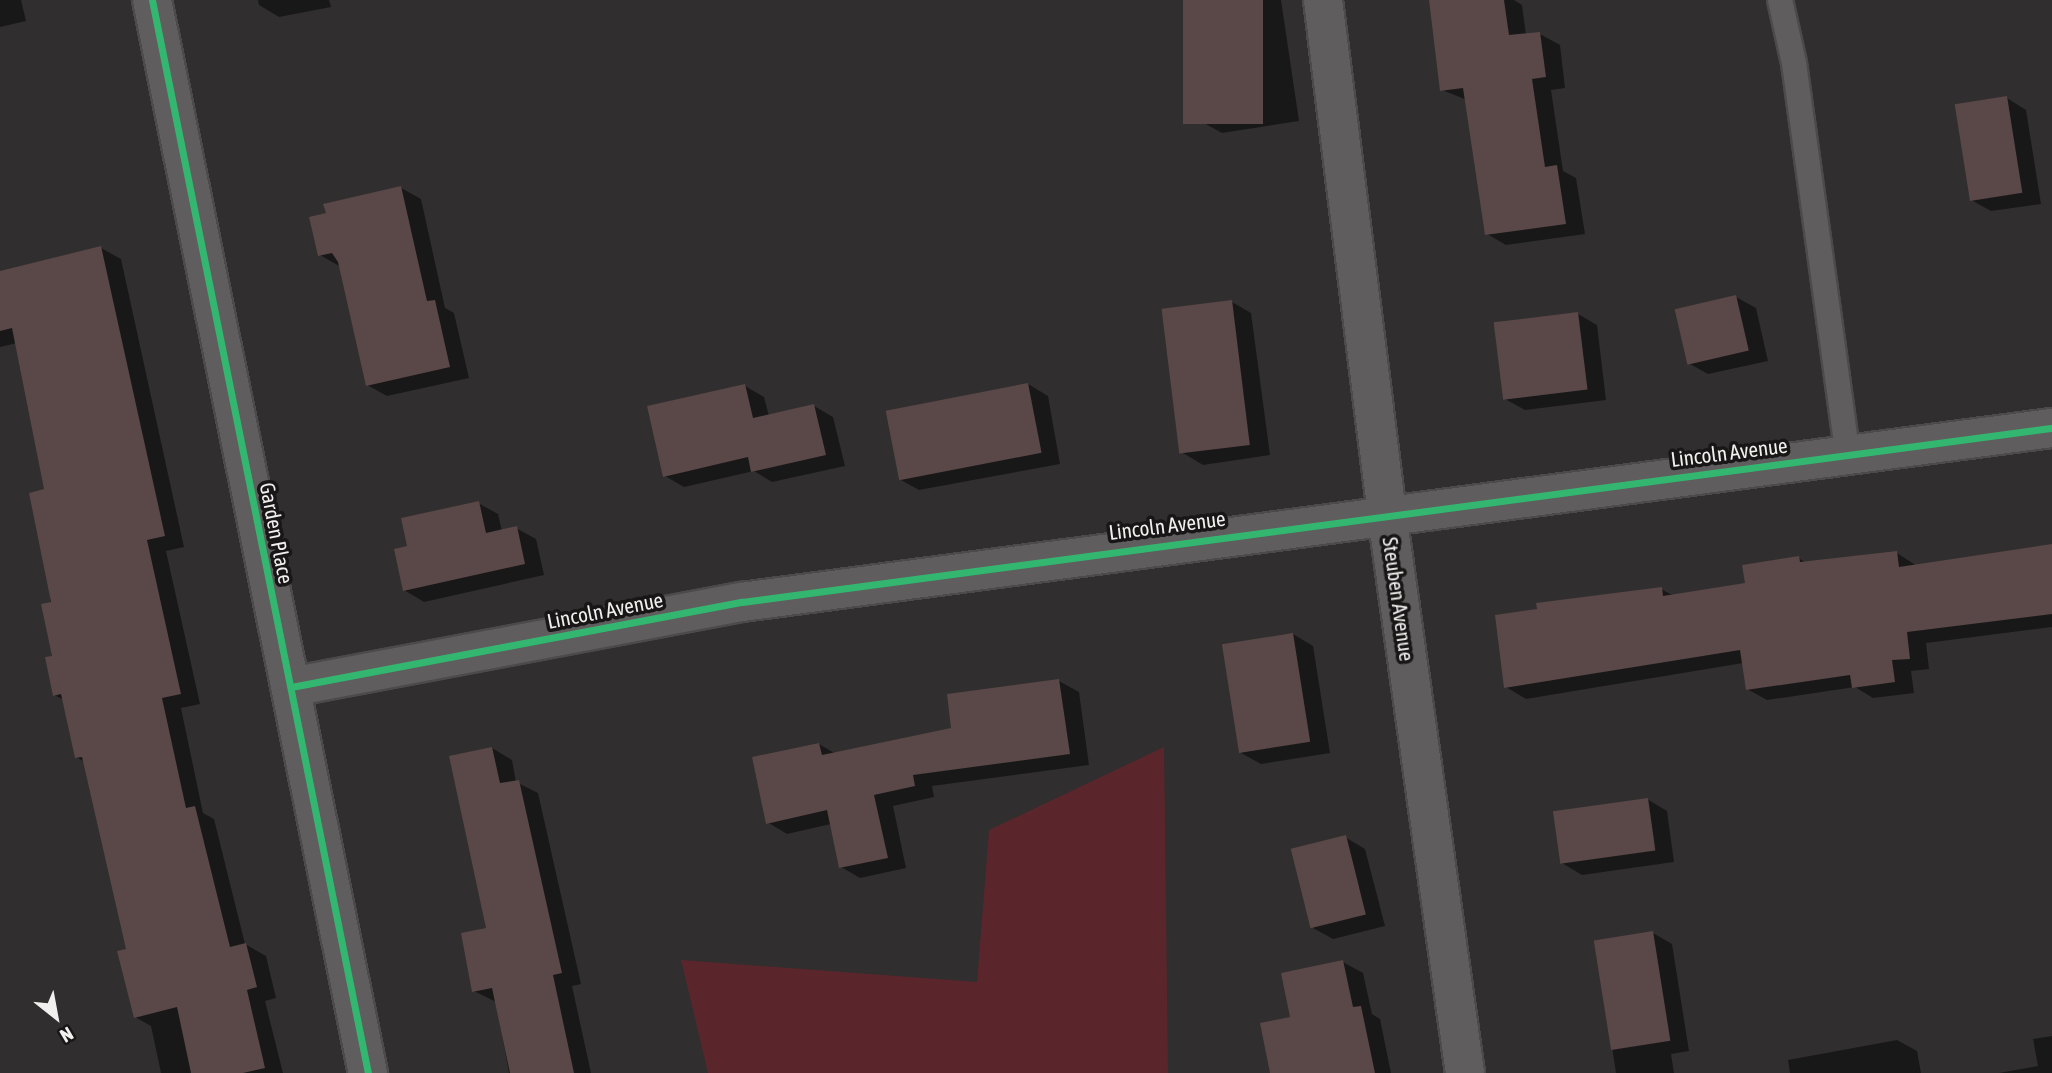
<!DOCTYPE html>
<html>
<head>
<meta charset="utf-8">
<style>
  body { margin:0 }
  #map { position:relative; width:2052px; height:1073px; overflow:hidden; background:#302e2e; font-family:"Asap Condensed",sans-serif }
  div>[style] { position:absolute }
  .green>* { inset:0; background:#5a262b }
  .shadow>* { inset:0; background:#0007 }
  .building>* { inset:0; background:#5a4748; transform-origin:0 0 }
  .roads { filter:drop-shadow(2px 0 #4c4a4a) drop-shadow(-2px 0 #4c4a4a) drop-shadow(0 2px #4c4a4a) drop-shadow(0 -2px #4c4a4a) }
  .lane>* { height:24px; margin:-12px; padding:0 12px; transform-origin:12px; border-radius:12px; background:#5f5d5d }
  .street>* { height:38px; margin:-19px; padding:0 19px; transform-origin:19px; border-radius:19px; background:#5f5d5d }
  .cycleway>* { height:7px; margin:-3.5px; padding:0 3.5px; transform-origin:3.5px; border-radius:3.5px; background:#33b770 }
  span { translate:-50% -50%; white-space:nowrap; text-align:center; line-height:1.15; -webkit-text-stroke:7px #181616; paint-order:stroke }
  .street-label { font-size:21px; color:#f2efef }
  .north { position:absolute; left:21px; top:982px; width:70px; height:70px; -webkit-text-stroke:5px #181616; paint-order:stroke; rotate:149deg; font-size:19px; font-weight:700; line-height:28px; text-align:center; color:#f2efef }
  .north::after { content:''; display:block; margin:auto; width:24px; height:32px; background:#f2efef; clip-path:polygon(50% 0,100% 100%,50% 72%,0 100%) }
</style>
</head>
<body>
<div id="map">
  <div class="green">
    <i style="clip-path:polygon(1164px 747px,1168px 1073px,708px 1073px,681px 960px,977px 982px,989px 830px)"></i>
  </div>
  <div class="shadow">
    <i style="clip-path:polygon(0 0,21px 0,26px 21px,0 27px)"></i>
    <i style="clip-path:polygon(258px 0,329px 0,331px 7px,279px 17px,259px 5px)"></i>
    <i style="clip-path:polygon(1184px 0,1281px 0,1299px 121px,1222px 133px,1202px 122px)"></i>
    <i style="clip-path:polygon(1451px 0,1514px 0,1522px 5px,1526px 35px,1540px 34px,1560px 45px,1565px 88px,1551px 90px,1563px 171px,1576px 178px,1585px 234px,1506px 245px,1487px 234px,1467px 100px,1442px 90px)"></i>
    <i style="clip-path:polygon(2007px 98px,2026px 110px,2041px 204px,1991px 211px,1971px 200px)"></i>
    <i style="clip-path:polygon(401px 188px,421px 199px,445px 308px,454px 313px,469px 378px,387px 396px,367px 385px,341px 267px,320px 255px)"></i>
    <i style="clip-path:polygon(101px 248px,121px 259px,184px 547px,166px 551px,200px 704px,181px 708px,203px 813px,214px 819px,245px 944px,266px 956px,276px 998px,265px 1001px,283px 1073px,161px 1073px,151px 1026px,135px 1017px,128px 950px,85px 762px,76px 757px,64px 700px,54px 695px,46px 491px,17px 343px,0 347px,0 280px)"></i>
    <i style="clip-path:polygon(1736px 297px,1756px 308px,1768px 361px,1708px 374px,1688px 363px)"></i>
    <i style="clip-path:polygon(1232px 302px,1251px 313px,1270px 455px,1203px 465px,1183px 453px)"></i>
    <i style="clip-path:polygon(1578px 314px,1597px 325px,1606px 400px,1525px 410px,1505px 399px)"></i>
    <i style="clip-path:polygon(1028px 384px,1048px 396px,1060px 464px,919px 490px,899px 479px)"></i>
    <i style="clip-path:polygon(745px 386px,764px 397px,769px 416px,814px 406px,833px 417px,845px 466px,772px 482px,754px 471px,684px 487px,665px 476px)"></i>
    <i style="clip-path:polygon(478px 503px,498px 514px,502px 531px,516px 528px,536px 539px,544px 575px,424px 602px,404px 590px,409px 547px)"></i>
    <i style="clip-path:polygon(2052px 546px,2052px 627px,1926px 643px,1929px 669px,1911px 671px,1914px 693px,1873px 698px,1855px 687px,1767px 700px,1747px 689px,1743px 663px,1526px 699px,1506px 687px,1661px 589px,1674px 596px,1747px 584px,1798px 558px,1807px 563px,1897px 553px,1917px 566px)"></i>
    <i style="clip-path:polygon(1293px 634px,1313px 646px,1330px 753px,1261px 764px,1241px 753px)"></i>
    <i style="clip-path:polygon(1059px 681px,1079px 692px,1089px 765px,932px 786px,934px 797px,893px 806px,906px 868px,860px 878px,841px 867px,831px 824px,787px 834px,767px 822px,819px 744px,836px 754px,953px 730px)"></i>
    <i style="clip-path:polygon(492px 748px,512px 760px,516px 782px,538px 793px,581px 984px,572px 986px,591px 1073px,509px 1073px,496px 1002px,474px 991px,488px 929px)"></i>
    <i style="clip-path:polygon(1647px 799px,1667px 811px,1674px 862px,1582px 875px,1562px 863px)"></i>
    <i style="clip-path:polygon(1345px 837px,1365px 849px,1385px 926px,1333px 939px,1313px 928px)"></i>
    <i style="clip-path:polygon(1653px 933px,1672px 944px,1689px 1051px,1671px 1054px,1674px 1073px,1616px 1073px,1596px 942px)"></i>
    <i style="clip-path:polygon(1343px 962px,1363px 973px,1372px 1014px,1380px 1019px,1391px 1073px,1272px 1073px,1292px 1018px)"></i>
    <i style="clip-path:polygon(2052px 1036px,2052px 1073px,1999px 1073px,2038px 1066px,2033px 1039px)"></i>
    <i style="clip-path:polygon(1897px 1040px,1917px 1051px,1921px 1073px,1790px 1073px,1788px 1060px)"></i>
  </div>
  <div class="building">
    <i style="left:1183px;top:0;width:80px;height:124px"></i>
    <i style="clip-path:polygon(1429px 0,1504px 0,1509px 35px,1540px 32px,1546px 77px,1532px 79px,1545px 167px,1557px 165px,1566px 224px,1485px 235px,1463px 88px,1440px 91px)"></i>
    <i style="left:2007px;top:96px;width:98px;height:53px;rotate:81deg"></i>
    <i style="clip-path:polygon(401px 186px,427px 301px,435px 300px,450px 367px,366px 386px,338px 262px,332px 253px,318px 256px,309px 217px,326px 213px,323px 204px)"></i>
    <i style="clip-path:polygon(101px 246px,165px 536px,147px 540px,181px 694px,162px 698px,186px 808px,195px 806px,230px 947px,246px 943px,257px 987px,247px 990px,265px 1068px,243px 1073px,191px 1073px,177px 1007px,134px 1018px,117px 951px,126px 949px,82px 757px,75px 758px,61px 694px,53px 696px,45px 657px,52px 656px,41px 604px,51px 602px,29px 493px,44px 489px,12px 328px,0 331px,0 271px)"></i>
    <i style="left:1736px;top:295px;width:57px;height:63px;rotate:77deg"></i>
    <i style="left:1232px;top:300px;width:146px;height:71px;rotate:83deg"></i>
    <i style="left:1578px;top:312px;width:78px;height:85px;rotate:83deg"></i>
    <i style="left:1028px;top:383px;width:71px;height:145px;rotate:79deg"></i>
    <i style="clip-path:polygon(745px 384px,753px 418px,814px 404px,826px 455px,751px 472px,748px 457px,663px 477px,647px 406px)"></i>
    <i style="clip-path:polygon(479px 501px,486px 533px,517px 526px,525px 564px,403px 591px,394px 549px,407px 546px,401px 518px)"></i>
    <i style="clip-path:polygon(2052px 544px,2052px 614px,1907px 632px,1910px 659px,1892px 660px,1895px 682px,1852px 688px,1850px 675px,1746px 690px,1740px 650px,1504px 688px,1495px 615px,1537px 609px,1536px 603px,1662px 587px,1663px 596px,1745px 583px,1742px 565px,1799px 556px,1800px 562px,1897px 551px,1899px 567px)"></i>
    <i style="left:1293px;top:633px;width:110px;height:72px;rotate:81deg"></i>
    <i style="clip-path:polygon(1059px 679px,1070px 754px,913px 775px,915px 786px,874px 795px,888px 858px,839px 868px,827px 810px,766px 824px,752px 757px,819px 743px,822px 755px,951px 728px,947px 694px)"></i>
    <i style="clip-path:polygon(492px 747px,500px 783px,519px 780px,562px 973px,553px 975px,574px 1073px,510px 1073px,492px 988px,472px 992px,461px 933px,486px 928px,449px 756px)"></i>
    <i style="left:1648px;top:798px;width:53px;height:96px;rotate:82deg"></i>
    <i style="left:1346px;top:835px;width:82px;height:57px;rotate:76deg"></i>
    <i style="left:1653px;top:931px;width:111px;height:60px;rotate:81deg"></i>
    <i style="clip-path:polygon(1343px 960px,1353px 1007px,1361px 1006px,1375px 1073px,1270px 1073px,1260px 1023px,1290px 1017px,1281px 973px)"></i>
  </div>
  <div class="roads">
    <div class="lane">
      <i style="left:1780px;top:0;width:65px;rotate:77.5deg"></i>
      <i style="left:1794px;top:63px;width:396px;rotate:82.2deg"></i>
    </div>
    <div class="street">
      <i style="left:152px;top:0;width:1095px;rotate:78.62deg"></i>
      <i style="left:1323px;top:0;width:518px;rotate:82.9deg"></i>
      <i style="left:1387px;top:514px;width:564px;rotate:82.06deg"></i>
      <i style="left:291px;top:687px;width:459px;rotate:-10.7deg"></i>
      <i style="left:742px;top:602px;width:1322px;rotate:-7.57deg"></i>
    </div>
  </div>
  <div class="cycleway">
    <i style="left:152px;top:0;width:1095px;rotate:78.62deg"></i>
    <i style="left:291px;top:687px;width:459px;rotate:-10.7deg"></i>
    <i style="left:742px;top:602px;width:1322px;rotate:-7.57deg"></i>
  </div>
  <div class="street-label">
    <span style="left:1729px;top:452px;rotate:-7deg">Lincoln Avenue</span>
    <span style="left:1167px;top:525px;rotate:-7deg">Lincoln Avenue</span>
    <span style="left:277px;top:533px;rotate:79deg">Garden Place</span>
    <span style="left:1399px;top:599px;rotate:82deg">Steuben Avenue</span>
    <span style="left:605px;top:610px;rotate:-11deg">Lincoln Avenue</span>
  </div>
  <div class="north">N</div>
</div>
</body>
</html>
